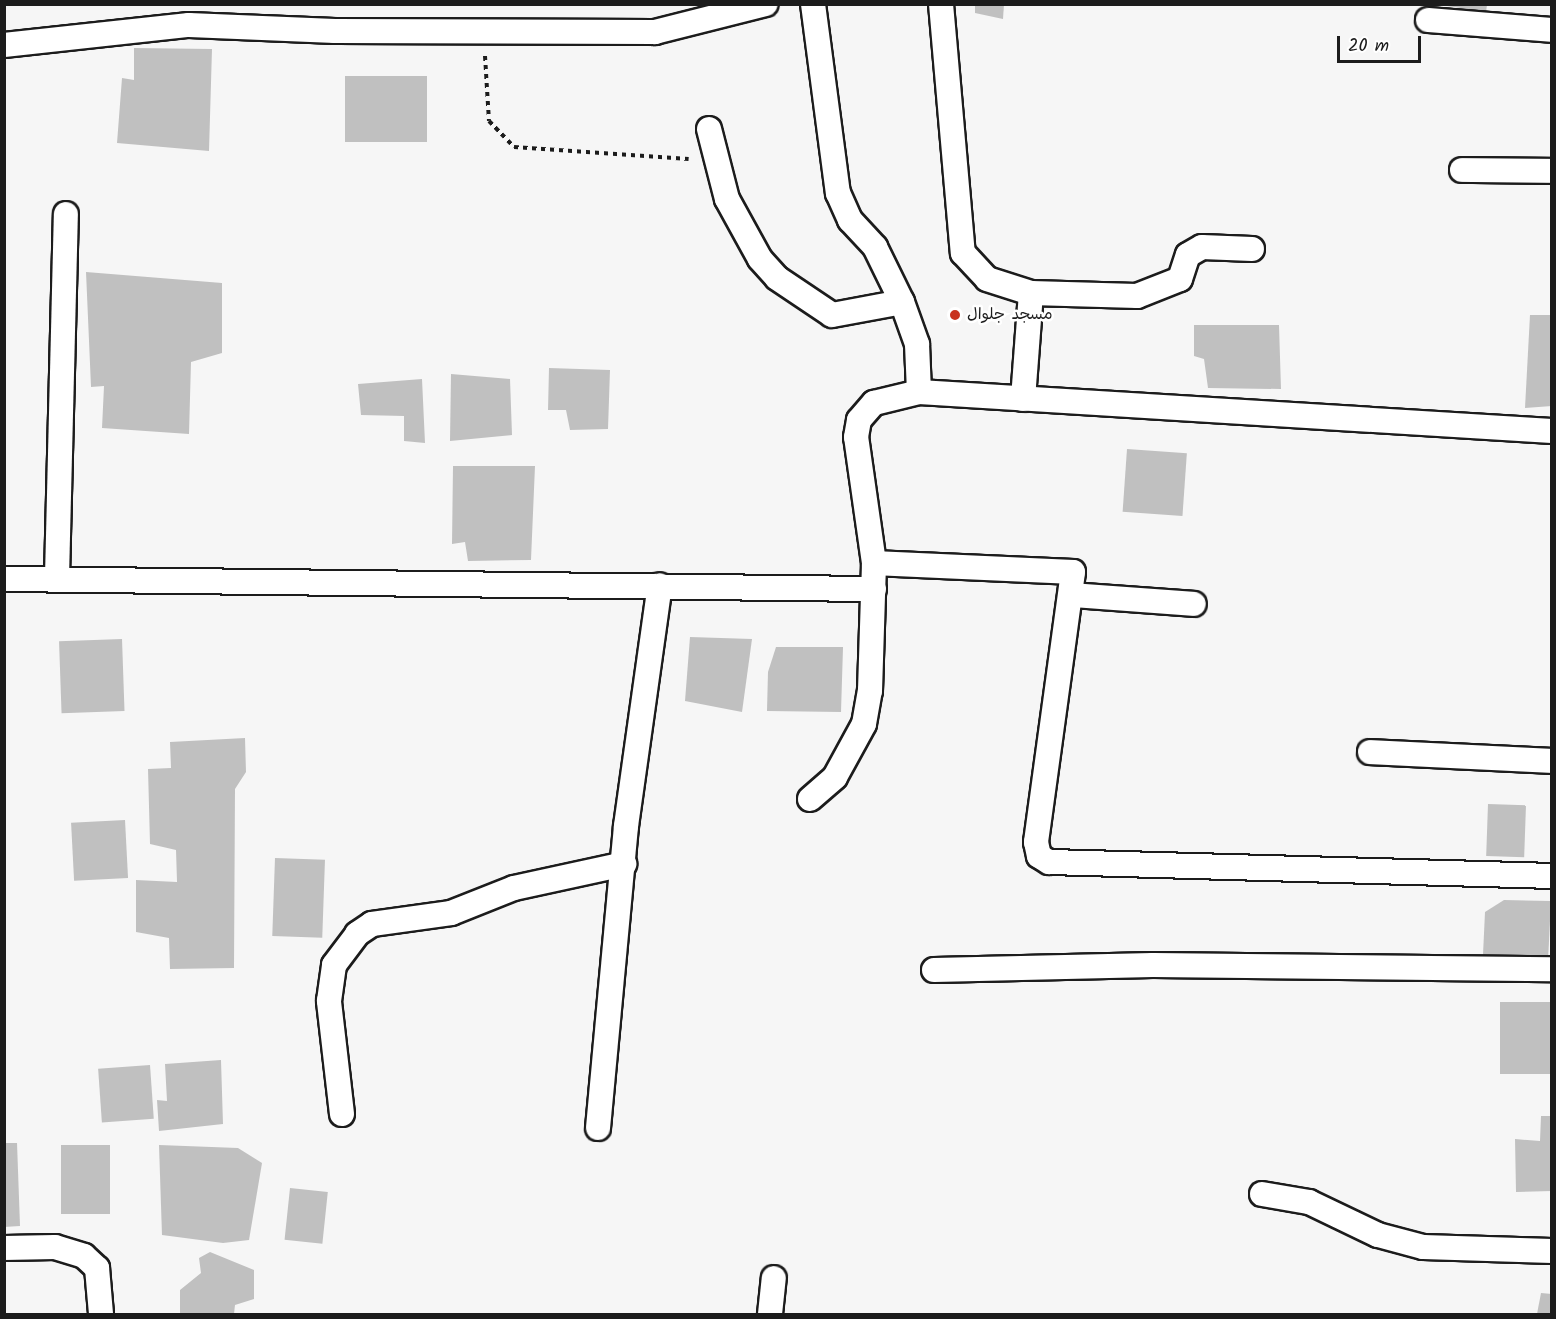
<!DOCTYPE html>
<html>
<head>
<meta charset="utf-8">
<style>
  body { margin:0 }
  #map { position:relative; width:1556px; height:1319px; overflow:hidden; background:#f6f6f6; font-family:Kalam,"Playpen Sans Arabic",sans-serif }
  div>[style] { position:absolute }
  .building>* { inset:0; background:#c0c0c0; transform-origin:0 0 }
  .path>* { height:4px; margin-top:-2px; transform-origin:0; background:repeating-linear-gradient(90deg,#1c1c1c 0 4.5px,transparent 0 9px) }
  .roads { filter:drop-shadow(2px 0 #1c1c1c) drop-shadow(-2px 0 #1c1c1c) drop-shadow(0 2px #1c1c1c) drop-shadow(0 -2px #1c1c1c) }
  .minor>* { height:24px; margin:-12px; padding:0 12px; transform-origin:12px; border-radius:12px; background:#fff }
  .dots>* { width:16px; height:16px; translate:-50% -50%; box-sizing:border-box; border:3px solid #fff; border-radius:50% }
  span { translate:-50% -50%; white-space:nowrap; text-align:center; line-height:1.15; -webkit-text-stroke:5px #fff; paint-order:stroke }
  .poi-label { font-size:16px; color:#1c1c1c }
  .left { translate:0 -50%; text-align:left }
  .frame { position:absolute; inset:0; border:6px solid #1c1c1c; pointer-events:none }
  .scale { position:absolute; left:1337px; top:36px; width:84px; height:27px; box-sizing:border-box; border:3px solid #1c1c1c; border-top:0; padding-left:8px; font-size:18px; line-height:21px; white-space:nowrap; color:#1c1c1c; -webkit-text-stroke:4px #fff; paint-order:stroke }
</style>
</head>
<body>
<div id="map">
  <div class="building">
    <i style="clip-path:polygon(975px 4px,1004px 4px,1003px 19px,975px 13px)"></i>
    <i style="clip-path:polygon(1441px 5px,1487px 5px,1486px 12px)"></i>
    <i style="clip-path:polygon(134px 48px,212px 49px,209px 151px,117px 143px,122px 78px,134px 80px)"></i>
    <i style="left:427px;top:76px;width:66px;height:82px;rotate:90deg"></i>
    <i style="clip-path:polygon(86px 272px,222px 283px,222px 353px,191px 362px,189px 434px,102px 428px,104px 386px,91px 387px)"></i>
    <i style="clip-path:polygon(1530px 315px,1552px 315px,1552px 406px,1525px 408px)"></i>
    <i style="clip-path:polygon(1194px 325px,1279px 325px,1281px 389px,1208px 388px,1204px 359px,1194px 356px)"></i>
    <i style="clip-path:polygon(549px 368px,610px 370px,608px 429px,570px 430px,566px 410px,548px 410px)"></i>
    <i style="clip-path:polygon(451px 374px,510px 379px,512px 435px,450px 441px)"></i>
    <i style="clip-path:polygon(422px 379px,425px 443px,404px 441px,404px 416px,361px 415px,358px 384px)"></i>
    <i style="left:1127px;top:449px;width:60px;height:63px;rotate:4deg"></i>
    <i style="clip-path:polygon(453px 466px,535px 466px,531px 560px,468px 561px,465px 542px,452px 544px)"></i>
    <i style="clip-path:polygon(690px 637px,752px 639px,742px 712px,685px 701px)"></i>
    <i style="left:122px;top:639px;width:72px;height:63px;rotate:88deg"></i>
    <i style="clip-path:polygon(776px 647px,843px 647px,841px 712px,767px 711px,768px 672px)"></i>
    <i style="clip-path:polygon(245px 738px,246px 772px,235px 789px,234px 968px,170px 969px,169px 938px,136px 932px,136px 880px,177px 882px,176px 850px,150px 844px,148px 769px,171px 768px,170px 742px)"></i>
    <i style="left:1488px;top:804px;width:38px;height:52px;rotate:2deg"></i>
    <i style="left:125px;top:820px;width:58px;height:54px;rotate:87deg"></i>
    <i style="left:275px;top:858px;width:50px;height:78px;rotate:2deg"></i>
    <i style="clip-path:polygon(1504px 900px,1551px 901px,1548px 961px,1483px 955px,1485px 912px)"></i>
    <i style="left:1500px;top:1002px;width:52px;height:72px"></i>
    <i style="clip-path:polygon(221px 1060px,223px 1124px,159px 1131px,157px 1100px,167px 1101px,165px 1064px)"></i>
    <i style="left:150px;top:1065px;width:54px;height:52px;rotate:86deg"></i>
    <i style="clip-path:polygon(1541px 1116px,1552px 1116px,1552px 1191px,1516px 1192px,1515px 1139px,1540px 1141px)"></i>
    <i style="clip-path:polygon(4px 1143px,17px 1143px,20px 1226px,4px 1227px)"></i>
    <i style="left:61px;top:1145px;width:49px;height:69px"></i>
    <i style="clip-path:polygon(159px 1145px,238px 1148px,262px 1163px,249px 1240px,223px 1243px,162px 1235px)"></i>
    <i style="left:290px;top:1188px;width:38px;height:52px;rotate:6deg"></i>
    <i style="clip-path:polygon(210px 1252px,254px 1270px,254px 1299px,235px 1305px,234px 1314px,180px 1314px,180px 1290px,201px 1273px,199px 1258px)"></i>
    <i style="clip-path:polygon(1541px 1293px,1552px 1294px,1552px 1314px,1537px 1314px)"></i>
  </div>
  <div class="path">
    <i style="left:485px;top:56px;width:65px;rotate:86.5deg"></i>
    <i style="left:489px;top:121px;width:36px;rotate:46deg"></i>
    <i style="left:514px;top:147px;width:175px;rotate:3.9deg"></i>
  </div>
  <div class="roads">
    <div class="minor">
      <i style="left:813px;top:4px;width:191px;rotate:82.5deg"></i>
      <i style="left:838px;top:193px;width:30px;rotate:66deg"></i>
      <i style="left:850px;top:220px;width:37px;rotate:47deg"></i>
      <i style="left:875px;top:247px;width:61px;rotate:63.9deg"></i>
      <i style="left:902px;top:302px;width:45px;rotate:70.3deg"></i>
      <i style="left:917px;top:344px;width:48px;rotate:87.6deg"></i>
      <i style="left:941px;top:4px;width:250px;rotate:85deg"></i>
      <i style="left:963px;top:253px;width:35px;rotate:47deg"></i>
      <i style="left:987px;top:279px;width:46px;rotate:17.7deg"></i>
      <i style="left:1031px;top:293px;width:106px;rotate:1.6deg"></i>
      <i style="left:1137px;top:296px;width:46px;rotate:-21.6deg"></i>
      <i style="left:1180px;top:279px;width:25px;rotate:-72deg"></i>
      <i style="left:1188px;top:255px;width:16px;rotate:-30deg"></i>
      <i style="left:1202px;top:247px;width:50px;rotate:2.3deg"></i>
      <i style="left:1428px;top:20px;width:124px;rotate:4.6deg"></i>
      <i style="left:4px;top:45px;width:186px;rotate:-6.2deg"></i>
      <i style="left:189px;top:25px;width:146px;rotate:2.4deg"></i>
      <i style="left:335px;top:31px;width:320px;rotate:0.2deg"></i>
      <i style="left:655px;top:32px;width:114px;rotate:-14.2deg"></i>
      <i style="left:709px;top:129px;width:72px;rotate:75.6deg"></i>
      <i style="left:727px;top:199px;width:68px;rotate:61.2deg"></i>
      <i style="left:760px;top:259px;width:25px;rotate:48deg"></i>
      <i style="left:777px;top:278px;width:66px;rotate:33.9deg"></i>
      <i style="left:832px;top:315px;width:71px;rotate:-10.5deg"></i>
      <i style="left:1462px;top:170px;width:90px;rotate:0.6deg"></i>
      <i style="left:1023px;top:399px;width:106px;rotate:-85.7deg"></i>
      <i style="left:874px;top:563px;width:199px;rotate:2.6deg"></i>
      <i style="left:1073px;top:572px;width:273px;rotate:97.8deg"></i>
      <i style="left:1036px;top:842px;width:14px;rotate:78deg"></i>
      <i style="left:1039px;top:856px;width:12px;rotate:31deg"></i>
      <i style="left:1049px;top:862px;width:503px;rotate:1.59deg"></i>
      <i style="left:57px;top:577px;width:363px;rotate:-88.6deg"></i>
      <i style="left:4px;top:579px;width:870px;rotate:0.66deg"></i>
      <i style="left:1072px;top:595px;width:122px;rotate:4.2deg"></i>
      <i style="left:1370px;top:752px;width:182px;rotate:2.8deg"></i>
      <i style="left:810px;top:799px;width:33px;rotate:-41deg"></i>
      <i style="left:835px;top:777px;width:60px;rotate:-61.3deg"></i>
      <i style="left:864px;top:724px;width:34px;rotate:-80deg"></i>
      <i style="left:870px;top:691px;width:128px;rotate:-88.2deg"></i>
      <i style="left:874px;top:563px;width:127px;rotate:-98.1deg"></i>
      <i style="left:856px;top:437px;width:17px;rotate:-80deg"></i>
      <i style="left:859px;top:420px;width:23px;rotate:-49deg"></i>
      <i style="left:874px;top:403px;width:46px;rotate:-13.7deg"></i>
      <i style="left:919px;top:392px;width:634px;rotate:3.53deg"></i>
      <i style="left:934px;top:970px;width:219px;rotate:-1.3deg"></i>
      <i style="left:1153px;top:965px;width:399px;rotate:0.6deg"></i>
      <i style="left:342px;top:1114px;width:114px;rotate:-96.6deg"></i>
      <i style="left:329px;top:1001px;width:36px;rotate:-82deg"></i>
      <i style="left:334px;top:965px;width:39px;rotate:-53deg"></i>
      <i style="left:357px;top:934px;width:18px;rotate:-34deg"></i>
      <i style="left:372px;top:924px;width:80px;rotate:-7.9deg"></i>
      <i style="left:451px;top:913px;width:68px;rotate:-21.6deg"></i>
      <i style="left:514px;top:888px;width:113px;rotate:-12.3deg"></i>
      <i style="left:598px;top:1128px;width:303px;rotate:-84.7deg"></i>
      <i style="left:626px;top:826px;width:243px;rotate:-82deg"></i>
      <i style="left:1262px;top:1194px;width:48px;rotate:9.7deg"></i>
      <i style="left:1309px;top:1202px;width:76px;rotate:25.6deg"></i>
      <i style="left:1378px;top:1235px;width:47px;rotate:14.9deg"></i>
      <i style="left:1423px;top:1247px;width:129px;rotate:1.8deg"></i>
      <i style="left:4px;top:1248px;width:51px;rotate:-1.1deg"></i>
      <i style="left:55px;top:1247px;width:30px;rotate:17deg"></i>
      <i style="left:84px;top:1256px;width:18px;rotate:43deg"></i>
      <i style="left:97px;top:1268px;width:46px;rotate:85deg"></i>
      <i style="left:770px;top:1314px;width:36px;rotate:-84deg"></i>
    </div>
  </div>
  <div class="dots">
    <i style="left:955px;top:315px;background:#c8321e"></i>
  </div>
  <div class="poi-label">
    <span class="left" style="left:967px;top:315px">مسجد جلوال</span>
  </div>
  <div class="frame"></div>
  <div class="scale">20 m</div>
</div>
</body>
</html>
